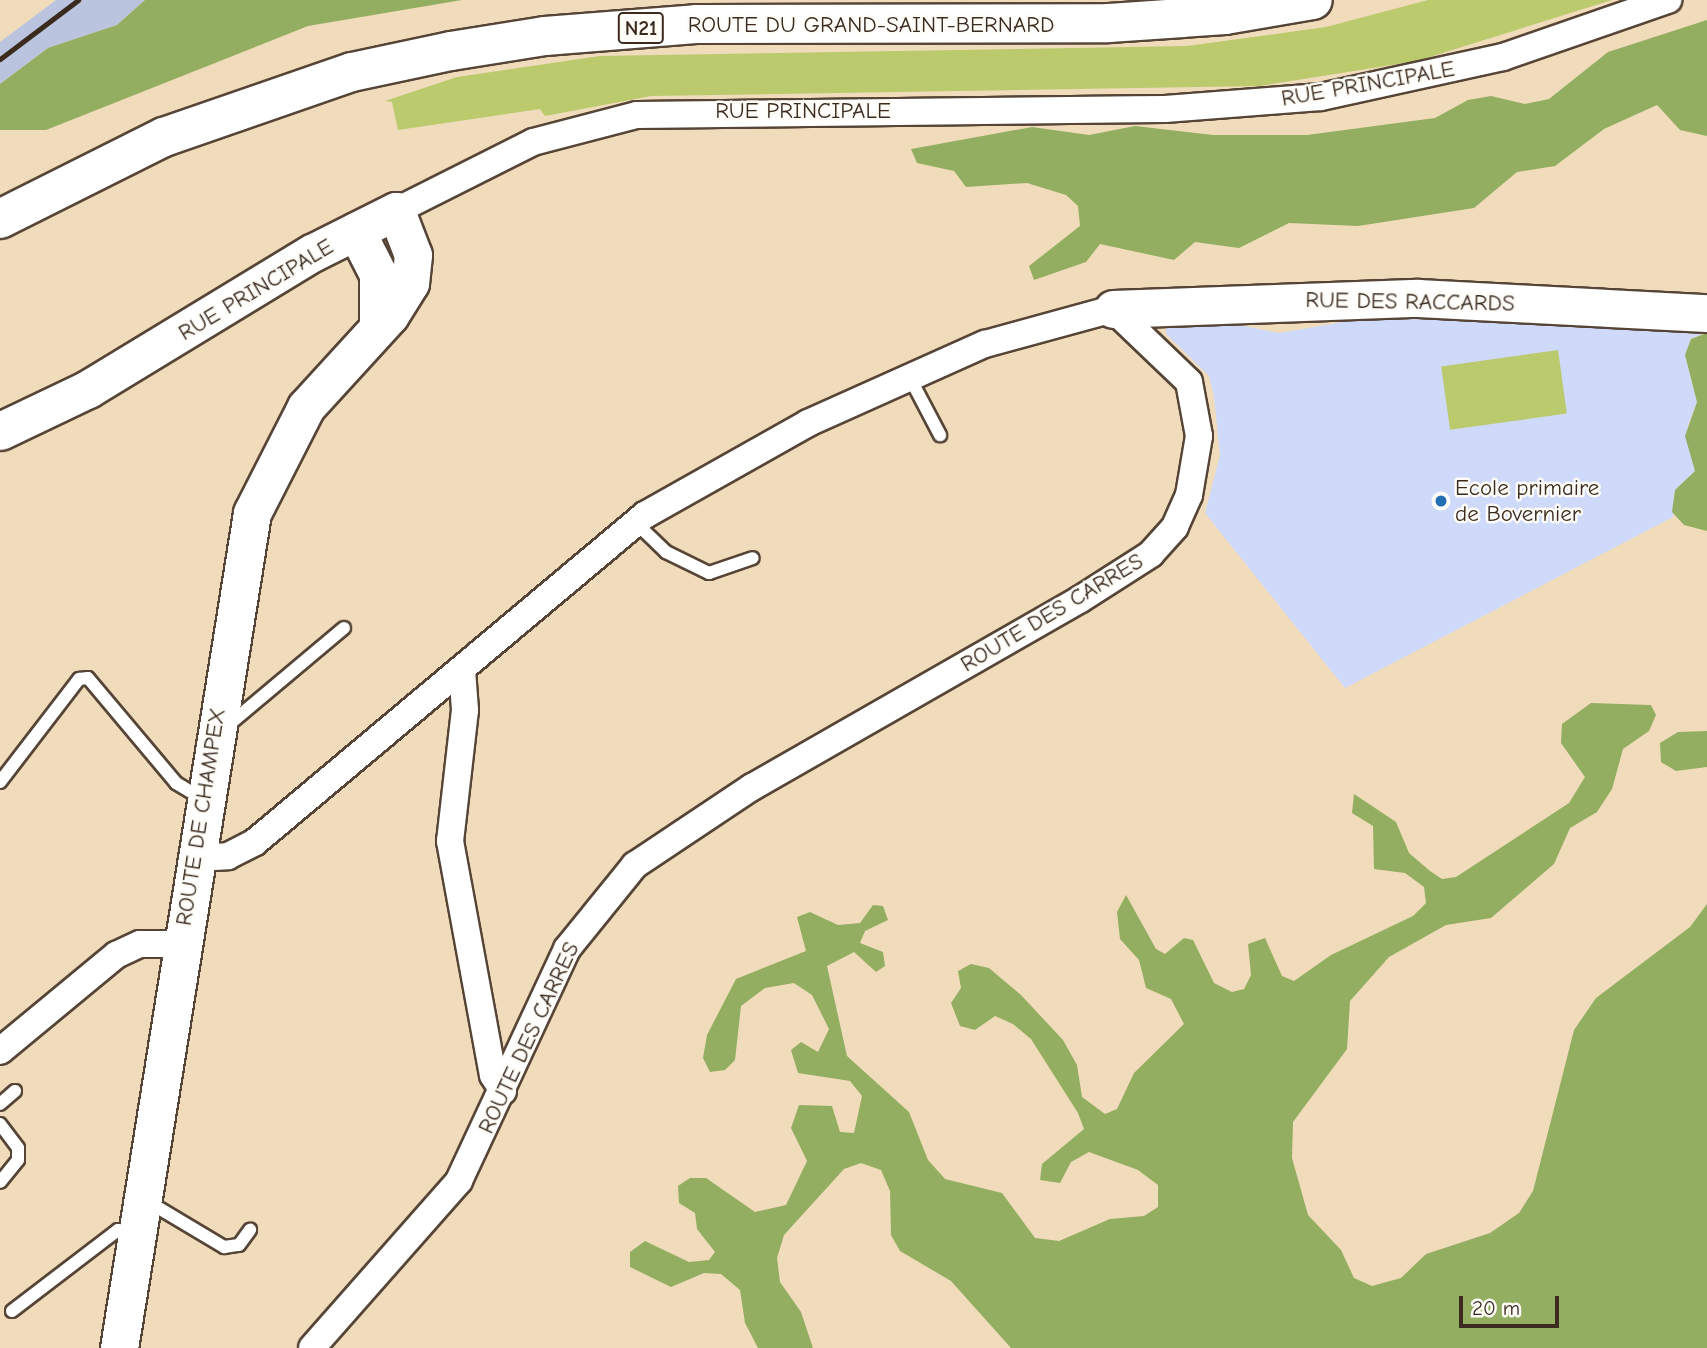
<!DOCTYPE html>
<html>
<head>
<meta charset="utf-8">
<style>
  body { margin:0 }
  #map { position:relative; width:1707px; height:1348px; overflow:hidden; background:#f0dcbb; font-family:"Comic Neue",sans-serif }
  div>[style] { position:absolute }
  .built>* { inset:0; background:#cfdafa }
  .industrial>* { inset:0; background:#bac4de }
  .green>* { inset:0; background:#baca6d; transform-origin:0 0 }
  .forest>* { inset:0; background:#93ae60 }
  .roads { filter:drop-shadow(2px 0 #564536) drop-shadow(-2px 0 #564536) drop-shadow(0 2px #564536) drop-shadow(0 -2px #564536) }
  .lane>* { height:12px; margin:-6px; padding:0 6px; transform-origin:6px; border-radius:6px; background:#fff }
  .street>* { height:26px; margin:-13px; padding:0 13px; transform-origin:13px; border-radius:13px; background:#fff }
  .secondary>* { height:37px; margin:-18.5px; padding:0 18.5px; transform-origin:18.5px; border-radius:18.5px; background:#fff }
  .primary>* { height:38px; margin:-19px; padding:0 19px; transform-origin:19px; border-radius:19px; background:#fff }
  .rail>* { height:5px; margin:-2.5px; padding:0 2.5px; transform-origin:2.5px; border-radius:2.5px; background:#3b2a1e }
  .dots>* { width:19px; height:19px; translate:-50% -50%; box-sizing:border-box; border:4px solid #fdfcf7; border-radius:50% }
  span { translate:-50% -50%; white-space:nowrap; text-align:center; line-height:1.15; -webkit-text-stroke:5px #fdfcf7; paint-order:stroke }
  .shield-label span { padding:2px 5px; background:#fdfcf7; border:2px solid; border-radius:5px; -webkit-text-stroke-width:0 }
  .shield-label { font-size:21px; color:#3b2a1e; font-weight:700 }
  .street-label { font-size:23px; color:#3b2a1e }
  .poi-label { font-size:23px; color:#3b2a1e }
  .left { translate:0 -50%; text-align:left }
  .scale { position:absolute; left:1459px; top:1296px; width:100px; height:32px; box-sizing:border-box; border:4px solid #3b2a1e; border-top:0; padding-left:9px; font-size:21px; line-height:24px; white-space:nowrap; color:#3b2a1e; -webkit-text-stroke:5px #fdfcf7; paint-order:stroke }
</style>
</head>
<body>
<div id="map">
  <div class="built">
    <i style="clip-path:polygon(1436px 306px,1691px 324px,1704px 333px,1691px 339px,1685px 355px,1697px 402px,1688px 425px,1695px 471px,1675px 490px,1673px 517px,1345px 688px,1205px 513px,1220px 455px,1214px 397px,1209px 376px,1166px 334px,1166px 323px,1183px 314px,1279px 333px)"></i>
  </div>
  <div class="industrial">
    <i style="clip-path:polygon(56px 0,145px 0,117px 25px,48px 48px,0 84px,0 42px)"></i>
  </div>
  <div class="green">
    <i style="clip-path:polygon(1428px 0,1612px 0,1417px 61px,1259px 86px,651px 96px,545px 116px,540px 109px,398px 130px,392px 102px,385px 101px,457px 77px,600px 56px,1187px 46px,1326px 27px)"></i>
    <i style="left:1558px;top:350px;width:64px;height:118px;rotate:82deg"></i>
  </div>
  <div class="forest">
    <i style="clip-path:polygon(145px 0,462px 0,308px 26px,46px 130px,0 130px,0 84px,48px 48px,117px 25px)"></i>
    <i style="clip-path:polygon(1707px 20px,1707px 136px,1680px 130px,1657px 105px,1604px 129px,1555px 166px,1517px 172px,1474px 208px,1358px 226px,1289px 223px,1239px 248px,1195px 242px,1174px 260px,1100px 244px,1086px 262px,1034px 280px,1029px 266px,1080px 226px,1078px 206px,1066px 195px,1027px 183px,966px 187px,954px 171px,917px 163px,911px 149px,1032px 127px,1089px 135px,1135px 126px,1213px 135px,1307px 135px,1435px 118px,1468px 100px,1491px 96px,1525px 104px,1549px 99px,1608px 52px)"></i>
    <i style="clip-path:polygon(1704px 334px,1707px 334px,1707px 531px,1684px 525px,1672px 512px,1675px 490px,1695px 471px,1685px 436px,1697px 402px,1685px 355px,1691px 339px)"></i>
    <i style="clip-path:polygon(1591px 703px,1651px 705px,1656px 715px,1649px 731px,1623px 749px,1612px 789px,1597px 812px,1570px 828px,1554px 864px,1491px 918px,1446px 925px,1389px 957px,1350px 1001px,1347px 1049px,1293px 1122px,1292px 1158px,1308px 1215px,1341px 1250px,1354px 1278px,1372px 1286px,1401px 1278px,1426px 1254px,1490px 1233px,1519px 1213px,1533px 1191px,1574px 1030px,1596px 998px,1690px 927px,1707px 904px,1707px 1348px,1011px 1348px,951px 1281px,900px 1251px,891px 1235px,890px 1191px,881px 1170px,861px 1163px,844px 1169px,784px 1235px,777px 1258px,780px 1282px,801px 1312px,813px 1348px,758px 1348px,745px 1323px,740px 1290px,721px 1274px,704px 1273px,671px 1287px,630px 1267px,630px 1252px,645px 1241px,689px 1262px,709px 1260px,715px 1252px,697px 1229px,695px 1213px,679px 1203px,678px 1186px,690px 1178px,706px 1178px,755px 1212px,786px 1205px,807px 1161px,791px 1128px,799px 1105px,832px 1106px,840px 1132px,854px 1133px,862px 1096px,850px 1081px,798px 1073px,791px 1050px,801px 1042px,818px 1052px,829px 1029px,812px 995px,794px 983px,765px 988px,741px 1006px,735px 1060px,725px 1070px,710px 1072px,703px 1058px,707px 1035px,736px 979px,806px 951px,797px 917px,810px 912px,838px 925px,860px 923px,873px 905px,883px 906px,888px 920px,865px 931px,860px 943px,883px 952px,885px 966px,876px 972px,854px 952px,827px 966px,847px 1056px,909px 1112px,928px 1160px,945px 1179px,1002px 1193px,1035px 1238px,1059px 1241px,1110px 1219px,1144px 1216px,1158px 1207px,1158px 1185px,1138px 1170px,1089px 1152px,1071px 1162px,1060px 1183px,1040px 1180px,1042px 1164px,1084px 1129px,1078px 1113px,1031px 1039px,1013px 1024px,995px 1016px,975px 1030px,960px 1026px,951px 1003px,961px 988px,958px 971px,971px 964px,989px 968px,1021px 995px,1063px 1040px,1077px 1065px,1082px 1097px,1105px 1114px,1117px 1109px,1134px 1073px,1184px 1024px,1171px 999px,1146px 988px,1139px 960px,1120px 939px,1117px 912px,1126px 895px,1156px 949px,1165px 954px,1184px 938px,1193px 940px,1214px 983px,1232px 992px,1244px 989px,1251px 975px,1248px 944px,1265px 938px,1282px 976px,1294px 981px,1331px 955px,1413px 916px,1426px 903px,1424px 887px,1405px 873px,1374px 869px,1373px 826px,1352px 813px,1354px 794px,1396px 822px,1409px 853px,1430px 871px,1442px 879px,1456px 877px,1569px 803px,1585px 777px,1561px 743px,1562px 724px)"></i>
    <i style="clip-path:polygon(1707px 731px,1707px 767px,1676px 771px,1661px 762px,1660px 743px,1678px 732px)"></i>
  </div>
  <div class="roads">
    <div class="lane">
      <i style="left:909px;top:376px;width:67px;rotate:62.3deg"></i>
      <i style="left:636px;top:523px;width:42px;rotate:44deg"></i>
      <i style="left:666px;top:552px;width:48px;rotate:26deg"></i>
      <i style="left:709px;top:573px;width:46px;rotate:-18.8deg"></i>
      <i style="left:226px;top:727px;width:154px;rotate:-40deg"></i>
      <i style="left:0;top:782px;width:130px;rotate:-52.5deg"></i>
      <i style="left:79px;top:679px;width:9px;rotate:-6deg"></i>
      <i style="left:88px;top:678px;width:137px;rotate:50deg"></i>
      <i style="left:176px;top:783px;width:29px;rotate:31deg"></i>
      <i style="left:0;top:1104px;width:20px;rotate:-41deg"></i>
      <i style="left:0;top:1124px;width:30px;rotate:53deg"></i>
      <i style="left:18px;top:1148px;width:12px;rotate:90deg"></i>
      <i style="left:18px;top:1160px;width:28px;rotate:129deg"></i>
      <i style="left:147px;top:1201px;width:90px;rotate:30.9deg"></i>
      <i style="left:224px;top:1247px;width:15px;rotate:-8deg"></i>
      <i style="left:239px;top:1245px;width:19px;rotate:-54deg"></i>
      <i style="left:12px;top:1311px;width:133px;rotate:-37.4deg"></i>
      <i style="left:118px;top:1230px;width:18px;rotate:6deg"></i>
    </div>
    <div class="street">
      <i style="left:396px;top:211px;width:153px;rotate:-26.7deg"></i>
      <i style="left:533px;top:142px;width:107px;rotate:-14.6deg"></i>
      <i style="left:637px;top:115px;width:528px;rotate:-0.65deg"></i>
      <i style="left:1165px;top:109px;width:156px;rotate:-4.4deg"></i>
      <i style="left:1321px;top:97px;width:186px;rotate:-12.4deg"></i>
      <i style="left:1503px;top:57px;width:175px;rotate:-19.1deg"></i>
      <i style="left:462px;top:670px;width:40px;rotate:85.7deg"></i>
      <i style="left:465px;top:710px;width:132px;rotate:96.5deg"></i>
      <i style="left:450px;top:841px;width:238px;rotate:79.6deg"></i>
      <i style="left:493px;top:1075px;width:19px;rotate:58deg"></i>
      <i style="left:195px;top:858px;width:33px;rotate:-3deg"></i>
      <i style="left:228px;top:856px;width:30px;rotate:-27deg"></i>
      <i style="left:255px;top:842px;width:509px;rotate:-39.98deg"></i>
      <i style="left:645px;top:515px;width:187px;rotate:-29.4deg"></i>
      <i style="left:808px;top:423px;width:194px;rotate:-24.1deg"></i>
      <i style="left:985px;top:344px;width:133px;rotate:-15.3deg"></i>
      <i style="left:1113px;top:309px;width:105px;rotate:43.8deg"></i>
      <i style="left:1189px;top:382px;width:55px;rotate:79.5deg"></i>
      <i style="left:1199px;top:436px;width:60px;rotate:99.6deg"></i>
      <i style="left:1189px;top:495px;width:35px;rotate:114deg"></i>
      <i style="left:1175px;top:527px;width:36px;rotate:132deg"></i>
      <i style="left:1151px;top:554px;width:85px;rotate:147.4deg"></i>
      <i style="left:1079px;top:600px;width:377px;rotate:150.2deg"></i>
      <i style="left:752px;top:787px;width:141px;rotate:146.3deg"></i>
      <i style="left:635px;top:865px;width:108px;rotate:129deg"></i>
      <i style="left:567px;top:949px;width:256px;rotate:115deg"></i>
      <i style="left:459px;top:1181px;width:222px;rotate:131.4deg"></i>
      <i style="left:0;top:1051px;width:151px;rotate:-39.6deg"></i>
      <i style="left:116px;top:955px;width:26px;rotate:-25deg"></i>
      <i style="left:140px;top:944px;width:41px"></i>
    </div>
    <div class="secondary">
      <i style="left:356px;top:231px;width:48px;rotate:62.9deg"></i>
      <i style="left:378px;top:274px;width:52px;rotate:90deg"></i>
      <i style="left:1113px;top:309px;width:305px;rotate:-2.1deg"></i>
      <i style="left:1418px;top:298px;width:289px;rotate:3deg"></i>
      <i style="left:0;top:431px;width:98px;rotate:-25.5deg"></i>
      <i style="left:88px;top:389px;width:262px;rotate:-31.3deg"></i>
      <i style="left:312px;top:253px;width:94px;rotate:-26.6deg"></i>
      <i style="left:396px;top:211px;width:47px;rotate:68.9deg"></i>
      <i style="left:413px;top:255px;width:28px;rotate:96deg"></i>
      <i style="left:410px;top:283px;width:38px;rotate:122deg"></i>
      <i style="left:390px;top:315px;width:125px;rotate:132.4deg"></i>
      <i style="left:306px;top:407px;width:119px;rotate:117deg"></i>
      <i style="left:252px;top:513px;width:846px;rotate:99.05deg"></i>
    </div>
    <div class="primary">
      <i style="left:0;top:219px;width:183px;rotate:-26.6deg"></i>
      <i style="left:164px;top:137px;width:199px;rotate:-19.1deg"></i>
      <i style="left:352px;top:72px;width:101px;rotate:-12deg"></i>
      <i style="left:451px;top:51px;width:95px;rotate:-9.1deg"></i>
      <i style="left:545px;top:36px;width:151px;rotate:-4.5deg"></i>
      <i style="left:696px;top:24px;width:413px;rotate:-0.1deg"></i>
      <i style="left:1109px;top:23px;width:116px;rotate:-3.9deg"></i>
      <i style="left:1225px;top:15px;width:89px;rotate:-9.7deg"></i>
    </div>
  </div>
  <div class="rail">
    <i style="left:0;top:59px;width:98px;rotate:-37.1deg"></i>
  </div>
  <div class="dots">
    <i style="left:1441px;top:501px;background:#1f6fb2"></i>
  </div>
  <div class="shield-label">
    <span style="left:641px;top:28px">N21</span>
  </div>
  <div class="street-label">
    <span style="left:871px;top:25px">ROUTE DU GRAND-SAINT-BERNARD</span>
    <span style="left:1368px;top:84px;rotate:-10deg">RUE PRINCIPALE</span>
    <span style="left:803px;top:111px">RUE PRINCIPALE</span>
    <span style="left:256px;top:290px;rotate:-31deg">RUE PRINCIPALE</span>
    <span style="left:1410px;top:302px;rotate:1deg">RUE DES RACCARDS</span>
    <span style="left:1052px;top:613px;rotate:-31deg">ROUTE DES CARRES</span>
    <span style="left:201px;top:817px;rotate:-81deg">ROUTE DE CHAMPEX</span>
    <span style="left:529px;top:1038px;rotate:-65deg">ROUTE DES CARRES</span>
  </div>
  <div class="poi-label">
    <span class="left" style="left:1455px;top:501px">Ecole primaire<br>de Bovernier</span>
  </div>
  <div class="scale">20 m</div>
</div>
</body>
</html>
